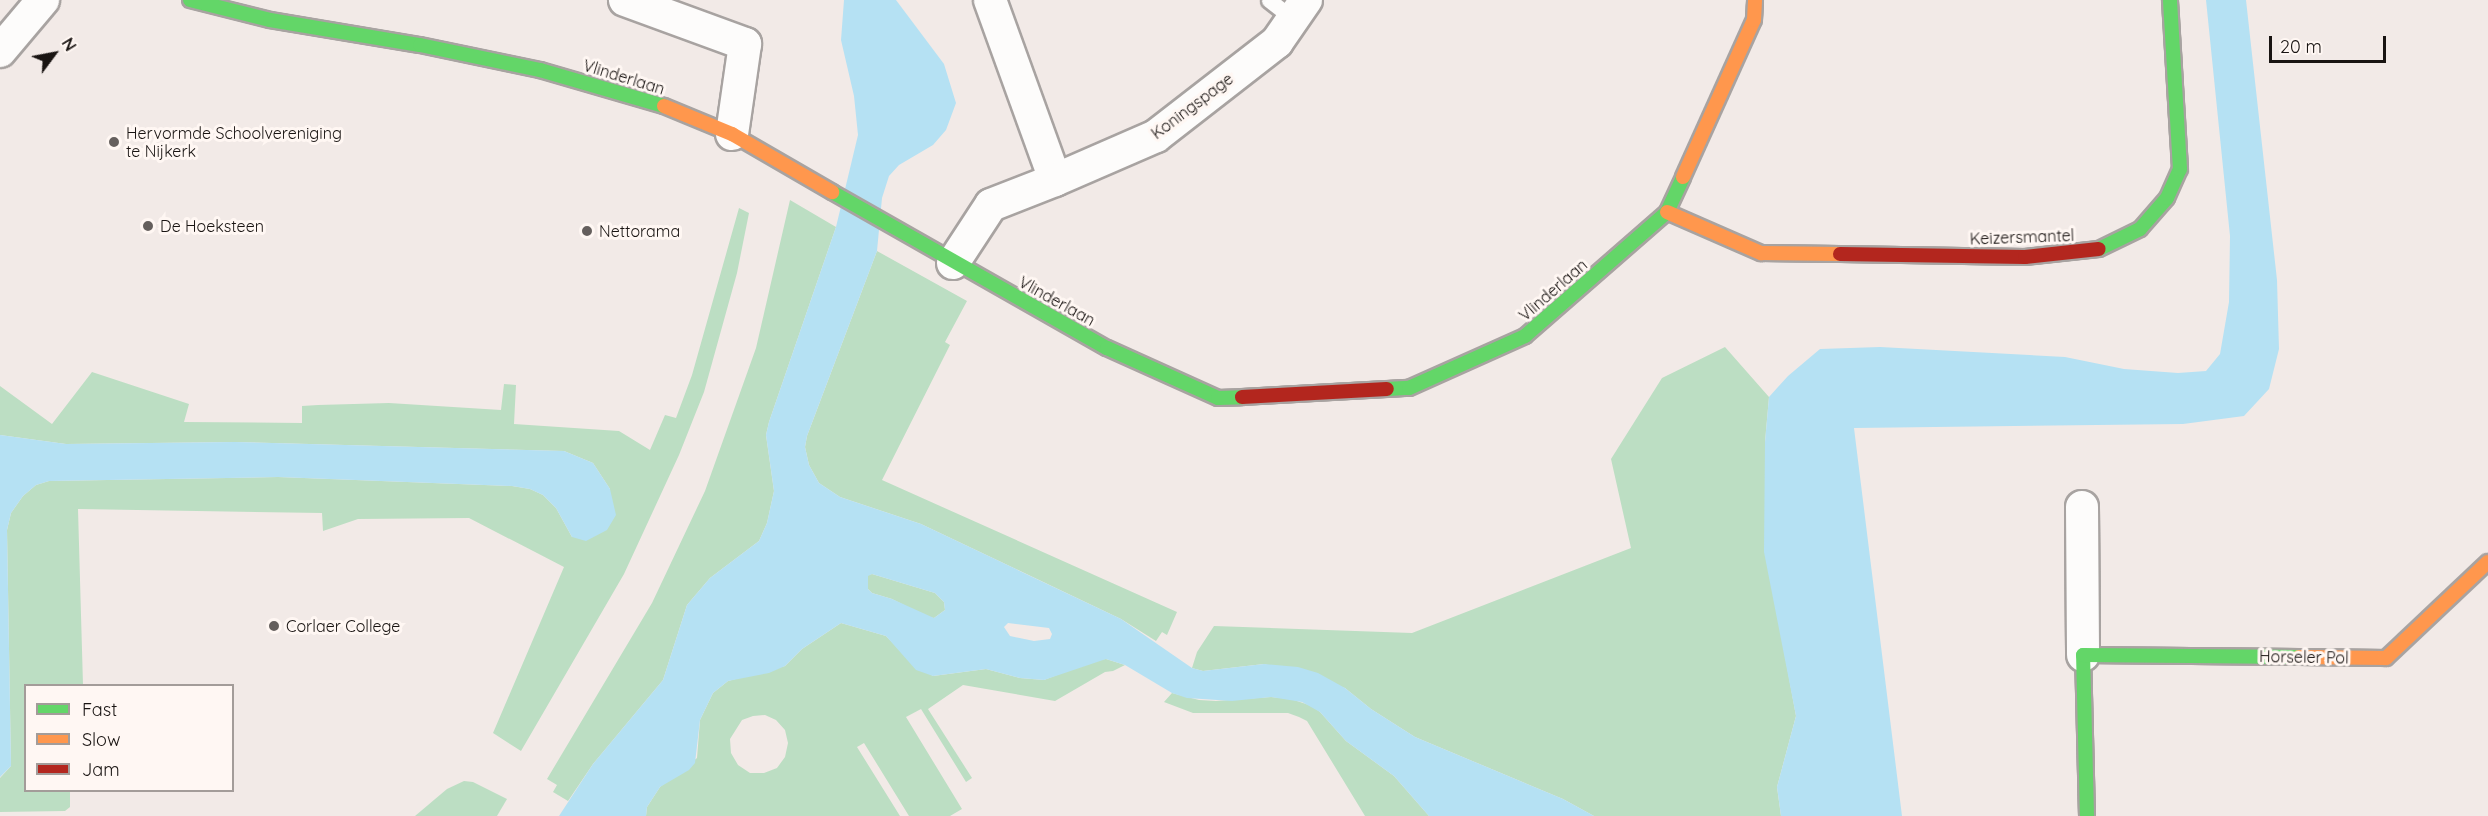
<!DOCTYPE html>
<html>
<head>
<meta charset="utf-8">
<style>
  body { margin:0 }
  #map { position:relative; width:2488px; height:816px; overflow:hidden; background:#f2eae7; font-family:Quicksand,sans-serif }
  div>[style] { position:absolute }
  .green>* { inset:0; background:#bcdec3 }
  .water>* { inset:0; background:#b5e1f3 }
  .roads { filter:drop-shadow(2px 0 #a8a3a1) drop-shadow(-2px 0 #a8a3a1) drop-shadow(0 2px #a8a3a1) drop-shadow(0 -2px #a8a3a1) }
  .lane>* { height:15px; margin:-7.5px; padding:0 7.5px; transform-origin:7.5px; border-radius:7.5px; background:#fdfcfb }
  .street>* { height:32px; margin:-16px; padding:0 16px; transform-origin:16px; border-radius:16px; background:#fdfcfb }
  .fast>* { height:14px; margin:-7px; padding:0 7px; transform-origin:7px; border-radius:7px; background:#63d668 }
  .slow>* { height:14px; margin:-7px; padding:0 7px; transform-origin:7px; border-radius:7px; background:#ff974d }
  .jam>* { height:14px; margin:-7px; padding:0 7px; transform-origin:7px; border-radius:7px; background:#b3261e }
  .dots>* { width:16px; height:16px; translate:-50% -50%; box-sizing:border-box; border:3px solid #fff7f3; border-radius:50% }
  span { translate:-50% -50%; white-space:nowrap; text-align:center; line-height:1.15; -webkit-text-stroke:6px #fff7f3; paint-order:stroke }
  .street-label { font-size:16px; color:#191412 }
  .poi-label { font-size:16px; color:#191412 }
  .left { translate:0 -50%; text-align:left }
  .legend { position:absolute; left:24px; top:684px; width:210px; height:108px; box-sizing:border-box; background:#fff7f3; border:2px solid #a39c99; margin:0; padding:8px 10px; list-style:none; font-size:18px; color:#191412 }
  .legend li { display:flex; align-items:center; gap:12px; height:30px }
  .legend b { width:30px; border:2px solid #a39c99 }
  .north { position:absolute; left:24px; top:24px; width:60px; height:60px; -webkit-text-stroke:4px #fff7f3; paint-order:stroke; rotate:58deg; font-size:16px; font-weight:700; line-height:24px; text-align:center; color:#191412 }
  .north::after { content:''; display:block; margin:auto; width:21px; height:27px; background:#191412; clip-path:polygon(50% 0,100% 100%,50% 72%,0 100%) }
  .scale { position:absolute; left:2269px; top:36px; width:117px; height:27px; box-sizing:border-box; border:3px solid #191412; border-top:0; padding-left:8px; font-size:18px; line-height:21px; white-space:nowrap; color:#191412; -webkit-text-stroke:4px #fff7f3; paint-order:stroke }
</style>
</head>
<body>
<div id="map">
  <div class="green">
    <i style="clip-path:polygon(790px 200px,836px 227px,769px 422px,766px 435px,774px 491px,767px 523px,759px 541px,710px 578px,687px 605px,663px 680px,593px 764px,568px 801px,553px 792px,557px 785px,547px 779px,652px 603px,705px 491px,756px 348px)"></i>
    <i style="clip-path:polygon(739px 208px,749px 213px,737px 273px,704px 392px,679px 455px,624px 574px,521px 751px,493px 733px,564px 567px,469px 518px,358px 519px,323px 531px,322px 513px,78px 509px,83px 685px,26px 686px,26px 790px,70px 791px,70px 807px,65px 811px,0 812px,0 778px,11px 766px,7px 530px,11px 513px,23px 496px,36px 485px,49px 481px,278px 477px,512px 486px,530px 489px,543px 495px,556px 508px,572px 537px,610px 489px,593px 463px,564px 451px,235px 442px,66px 444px,0 435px,0 386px,52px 424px,92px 372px,189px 404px,184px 422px,302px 423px,302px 406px,318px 405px,389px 403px,501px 410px,504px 384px,516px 385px,514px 424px,619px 431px,650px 450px,665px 415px,676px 418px,692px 375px)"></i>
    <i style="clip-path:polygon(877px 251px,967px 301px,945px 342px,950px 345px,882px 480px,1177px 612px,1167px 635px,1162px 632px,1156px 641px,1121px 619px,1058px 589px,921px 524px,840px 497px,819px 483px,809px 465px,805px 447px,807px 436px)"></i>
    <i style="clip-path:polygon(1725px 347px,1769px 397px,1765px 442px,1779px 623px,1796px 716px,1777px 787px,1781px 816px,1594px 816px,1563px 799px,1415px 737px,1371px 709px,1345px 688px,1264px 664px,1203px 671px,1192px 668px,1197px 652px,1214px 626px,1412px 633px,1631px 548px,1611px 459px,1662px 378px)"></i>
    <i style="clip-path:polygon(872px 574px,935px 593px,944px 602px,945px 610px,934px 618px,927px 617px,892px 599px,872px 593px,868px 589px,868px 575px)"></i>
    <i style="clip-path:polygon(evenodd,841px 623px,886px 636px,908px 659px,933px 676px,986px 669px,1020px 678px,1044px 680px,1095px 660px,1106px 659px,1125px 665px,1113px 671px,1105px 672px,1055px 701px,963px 685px,928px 709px,972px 778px,966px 782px,921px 709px,906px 717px,962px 809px,950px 816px,909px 816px,864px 743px,857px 747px,900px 816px,646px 816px,647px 807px,660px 787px,697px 758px,700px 720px,713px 693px,728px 681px,785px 666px,802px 649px,841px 623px,765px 715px,776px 720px,785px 730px,788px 743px,785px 757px,777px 768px,764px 773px,750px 773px,738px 765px,731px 753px,730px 739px,742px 720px,753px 716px,765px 715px)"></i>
    <i style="clip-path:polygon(1172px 693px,1199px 700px,1216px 701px,1271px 697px,1291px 699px,1312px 706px,1320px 712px,1346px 741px,1394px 776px,1429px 816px,1365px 816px,1307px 721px,1299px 717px,1288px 713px,1193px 713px,1164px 702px)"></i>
    <i style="clip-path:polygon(464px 781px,473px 782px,507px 799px,497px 816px,415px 816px,447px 789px)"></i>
  </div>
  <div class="water">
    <i style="clip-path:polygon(evenodd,844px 0,896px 0,944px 64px,956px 103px,946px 130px,933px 145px,899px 165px,889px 176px,882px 198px,877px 251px,807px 436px,805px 447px,809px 465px,819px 483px,840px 497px,921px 524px,1121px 619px,1192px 668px,1203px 671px,1264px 664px,1298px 667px,1318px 673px,1345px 688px,1371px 709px,1415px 737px,1563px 799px,1594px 816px,1429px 816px,1394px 776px,1346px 741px,1320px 712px,1302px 702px,1271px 697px,1232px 701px,1187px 698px,1172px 693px,1125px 665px,1106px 659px,1044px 680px,1020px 678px,986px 669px,933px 676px,916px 670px,886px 636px,841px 623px,802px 649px,785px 666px,769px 673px,728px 681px,713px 693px,700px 720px,695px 763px,689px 770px,660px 787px,647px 807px,646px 816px,559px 816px,593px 764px,663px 680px,687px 605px,710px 578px,759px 541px,767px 523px,774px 491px,766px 435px,769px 422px,836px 227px,858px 135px,854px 96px,841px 40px,844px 0,872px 574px,935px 593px,944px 602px,945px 610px,934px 618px,892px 599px,872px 593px,868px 589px,868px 576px,872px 574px,844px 0,1008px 623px,1049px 628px,1052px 634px,1050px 639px,1034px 641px,1010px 636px,1004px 627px,1008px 623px)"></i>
    <i style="clip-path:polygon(2206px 0,2246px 0,2277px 280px,2279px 349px,2269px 389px,2244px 416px,2183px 424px,1854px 428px,1902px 816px,1781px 816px,1777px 787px,1796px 716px,1764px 552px,1765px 442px,1769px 397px,1788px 376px,1820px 349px,1880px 347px,2065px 357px,2124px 369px,2178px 373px,2206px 371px,2220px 354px,2229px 302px,2230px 236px)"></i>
    <i style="clip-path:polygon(0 435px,66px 444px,235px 442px,564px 451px,593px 463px,610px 489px,616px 515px,607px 530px,586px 541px,572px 537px,556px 508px,543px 495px,530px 489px,512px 486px,278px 477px,49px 481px,36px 485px,23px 496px,11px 513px,7px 530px,11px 766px,0 777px)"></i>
  </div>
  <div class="roads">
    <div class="lane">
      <i style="left:1269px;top:0;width:31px;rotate:38deg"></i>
    </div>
    <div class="street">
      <i style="left:625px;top:0;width:128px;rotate:20.1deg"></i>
      <i style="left:745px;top:44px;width:91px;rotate:98.2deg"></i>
      <i style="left:990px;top:0;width:191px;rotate:70.1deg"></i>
      <i style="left:1055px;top:180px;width:110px;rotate:-23.5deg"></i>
      <i style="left:1156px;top:136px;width:153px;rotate:-37.8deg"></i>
      <i style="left:1277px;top:42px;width:51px;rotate:-55.4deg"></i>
      <i style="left:0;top:51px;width:67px;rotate:-49.9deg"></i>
      <i style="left:953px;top:263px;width:69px;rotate:-56.8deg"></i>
      <i style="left:991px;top:205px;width:69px;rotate:-21.3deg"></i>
      <i style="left:2082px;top:507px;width:148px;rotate:89.6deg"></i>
    </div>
    <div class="fast">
      <i style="left:190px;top:0;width:82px;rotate:14deg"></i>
      <i style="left:270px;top:20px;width:152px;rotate:9.5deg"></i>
      <i style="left:420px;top:45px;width:123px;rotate:11.8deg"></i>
      <i style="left:540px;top:70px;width:129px;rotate:16.2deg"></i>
      <i style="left:832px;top:192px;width:316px;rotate:29.6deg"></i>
      <i style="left:1107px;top:348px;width:122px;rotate:24.2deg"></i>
      <i style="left:1218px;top:398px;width:24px;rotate:-2deg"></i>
      <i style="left:2099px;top:249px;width:46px;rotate:-26deg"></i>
      <i style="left:2140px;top:229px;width:41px;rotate:-48.9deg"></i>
      <i style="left:2167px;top:198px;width:32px;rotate:-66deg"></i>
      <i style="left:2180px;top:169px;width:169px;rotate:-93.4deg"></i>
      <i style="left:1387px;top:389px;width:22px;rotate:-3deg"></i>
      <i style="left:1409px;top:388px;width:127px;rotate:-24.1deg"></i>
      <i style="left:1525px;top:336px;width:189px;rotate:-41.1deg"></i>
      <i style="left:1667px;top:212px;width:38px;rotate:-65deg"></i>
      <i style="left:2087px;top:816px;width:161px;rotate:-91.4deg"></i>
      <i style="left:2083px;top:655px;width:216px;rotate:0.5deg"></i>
    </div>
    <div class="slow">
      <i style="left:664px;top:106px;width:74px;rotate:22.4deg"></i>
      <i style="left:732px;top:134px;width:116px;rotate:30.1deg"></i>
      <i style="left:1683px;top:177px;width:172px;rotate:-65.7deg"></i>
      <i style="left:1754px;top:20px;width:20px;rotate:-87deg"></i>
      <i style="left:1667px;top:212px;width:103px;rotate:23.6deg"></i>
      <i style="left:1761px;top:253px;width:79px;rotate:0.7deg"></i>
      <i style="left:2299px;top:657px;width:87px;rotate:0.7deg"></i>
      <i style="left:2386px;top:658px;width:140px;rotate:-43.3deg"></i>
    </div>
    <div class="jam">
      <i style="left:1840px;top:254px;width:185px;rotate:0.9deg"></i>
      <i style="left:2025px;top:257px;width:74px;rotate:-6.2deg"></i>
      <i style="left:1242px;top:397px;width:145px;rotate:-3.2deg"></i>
    </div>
  </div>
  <div class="dots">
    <i style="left:114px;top:142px;background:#655f5d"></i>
    <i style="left:148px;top:226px;background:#655f5d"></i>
    <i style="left:587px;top:231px;background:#655f5d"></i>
    <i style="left:274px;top:626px;background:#655f5d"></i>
  </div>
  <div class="street-label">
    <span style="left:624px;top:77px;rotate:17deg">Vlinderlaan</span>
    <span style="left:1192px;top:106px;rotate:-37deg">Koningspage</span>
    <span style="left:2022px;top:237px;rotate:-2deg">Keizersmantel</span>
    <span style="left:1553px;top:290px;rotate:-41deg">Vlinderlaan</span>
    <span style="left:1057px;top:301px;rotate:29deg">Vlinderlaan</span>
    <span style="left:2304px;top:657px;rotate:1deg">Horseler Pol</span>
  </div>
  <div class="poi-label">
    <span class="left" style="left:126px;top:142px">Hervormde Schoolvereniging<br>te Nijkerk</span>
    <span class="left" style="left:160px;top:226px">De Hoeksteen</span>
    <span class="left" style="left:599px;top:231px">Nettorama</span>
    <span class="left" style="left:286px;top:626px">Corlaer College</span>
  </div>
  <ul class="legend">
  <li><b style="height:8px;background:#63d668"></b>Fast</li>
  <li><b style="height:8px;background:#ff974d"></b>Slow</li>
  <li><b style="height:8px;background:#b3261e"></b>Jam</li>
  </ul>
  <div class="north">N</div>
  <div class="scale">20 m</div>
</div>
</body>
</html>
